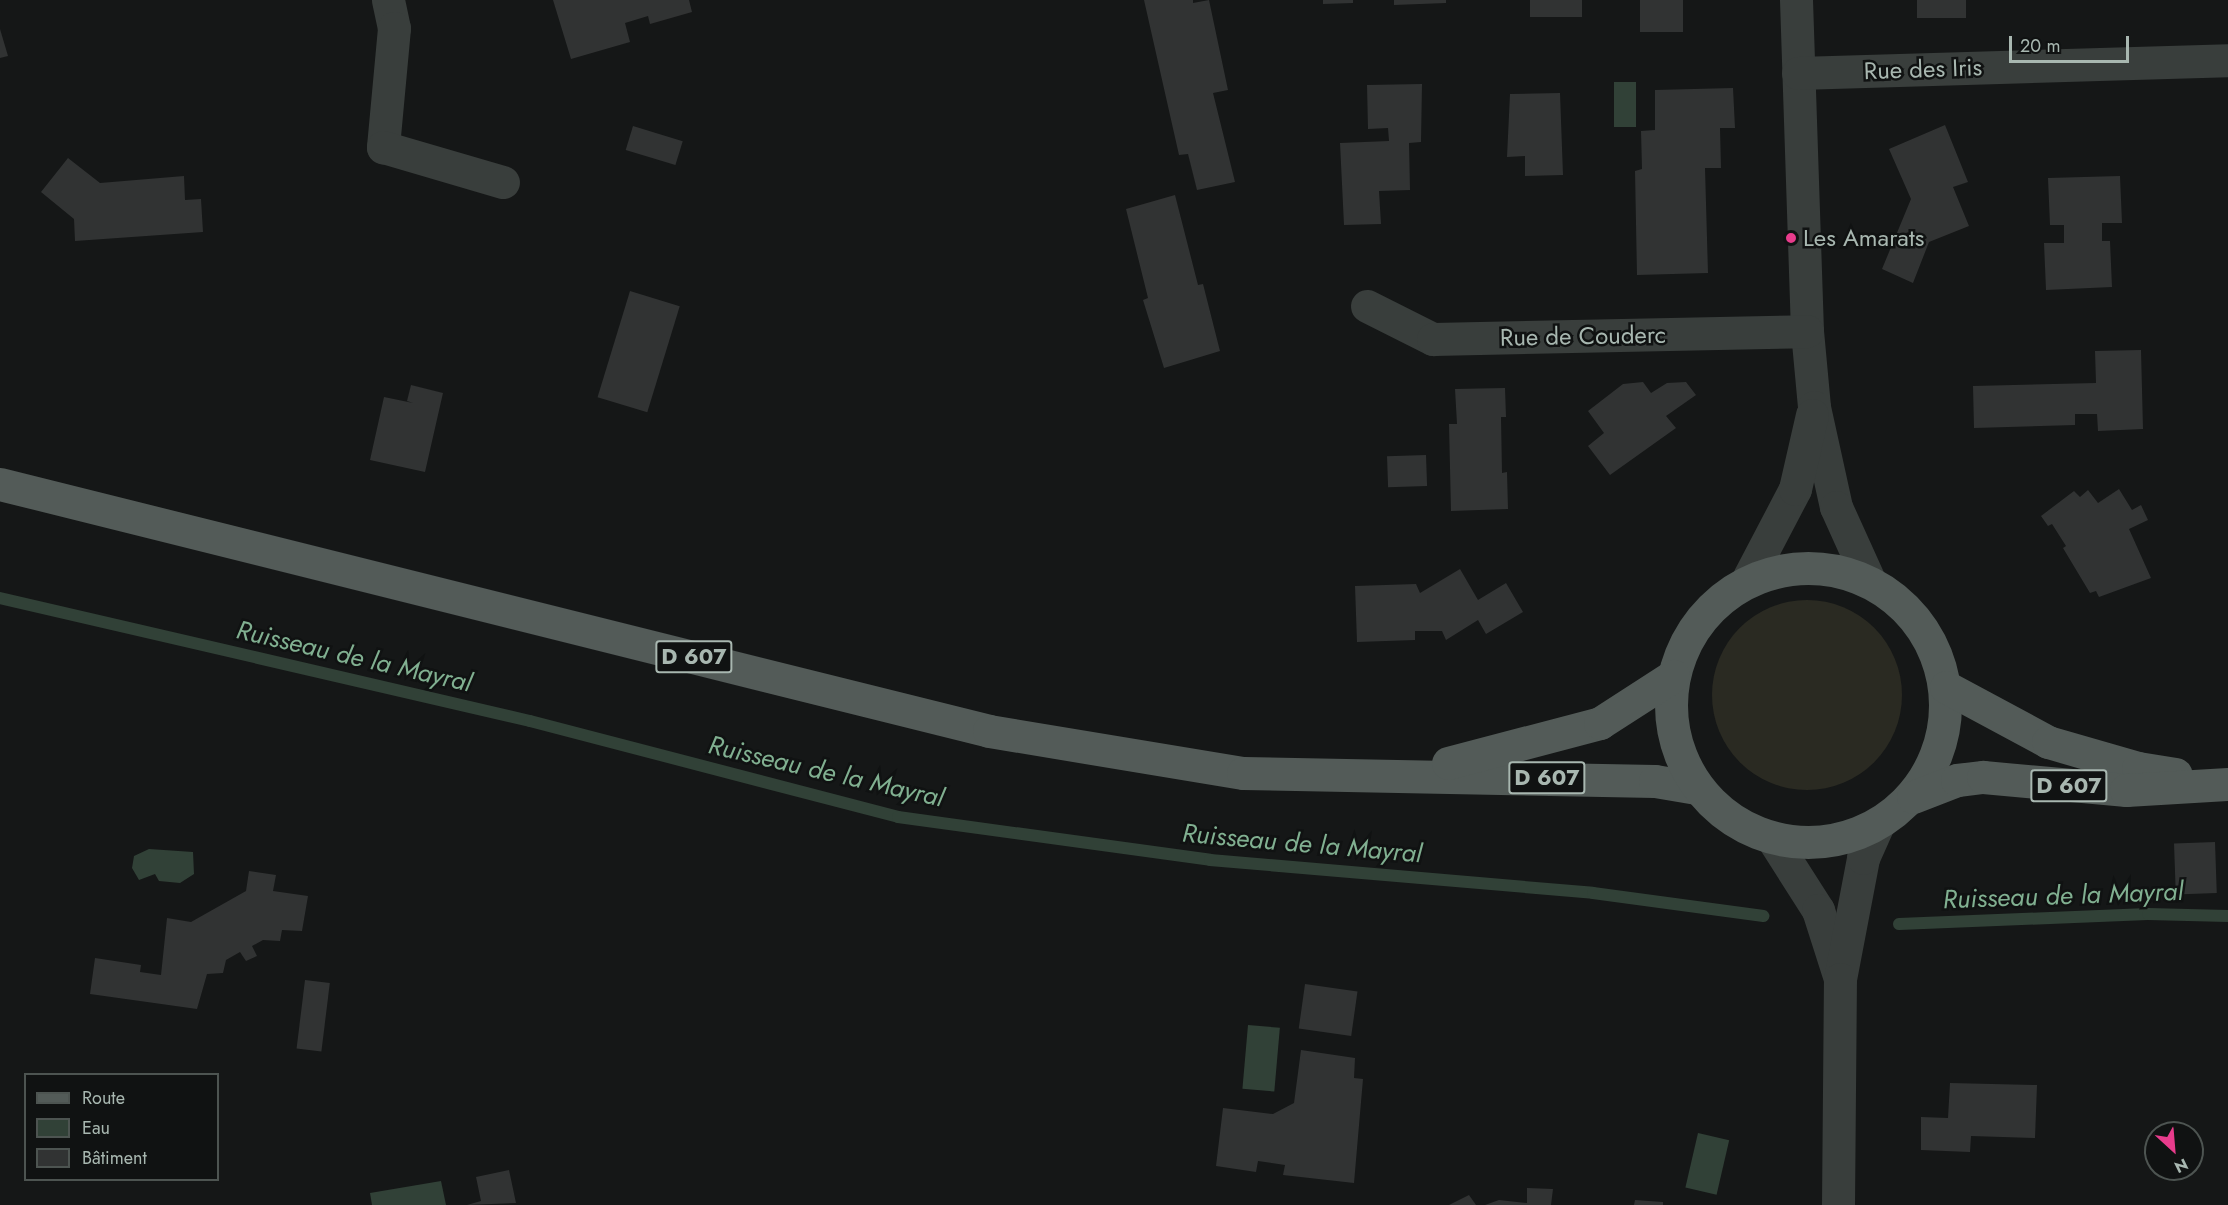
<!DOCTYPE html>
<html>
<head>
<meta charset="utf-8">
<style>
  body { margin:0 }
  #map { position:relative; width:2228px; height:1205px; overflow:hidden; background:#151717; font-family:Jost,sans-serif }
  div>[style] { position:absolute }
  .green>* { inset:0; background:#2a2a22 }
  .round { border-radius:50% }
  .water>* { inset:0; background:#314137; transform-origin:0 0 }
  .stream>* { height:12px; margin:-6px; padding:0 6px; transform-origin:6px; border-radius:6px; background:#314137 }
  .building>* { inset:0; background:#313333; transform-origin:0 0 }
  .minor>* { height:33px; margin:-16.5px; padding:0 16.5px; transform-origin:16.5px; border-radius:16.5px; background:#393e3c }
  .major>* { height:33px; margin:-16.5px; padding:0 16.5px; transform-origin:16.5px; border-radius:16.5px; background:#535b58 }
  .major>.ring { margin:-16.5px; padding:0; box-sizing:content-box; background:none; border:33px solid #535b58; border-radius:50% }
  .dots>* { width:16px; height:16px; translate:-50% -50%; box-sizing:border-box; border:3px solid #101212; border-radius:50% }
  span { translate:-50% -50%; white-space:nowrap; text-align:center; line-height:1.15; -webkit-text-stroke:5px #101212; paint-order:stroke }
  .shield-label span { padding:2px 4px; background:#101212; border:2px solid; border-radius:4px; -webkit-text-stroke-width:0 }
  .shield-label { font-size:22px; color:#a8b7b0; font-weight:700 }
  .street-label { font-size:24px; color:#a8b7b0 }
  .poi-label { font-size:24px; color:#a8b7b0 }
  .left { translate:0 -50%; text-align:left }
  .water-label { font-size:26px; color:#81b091; font-style:italic }
  .legend { position:absolute; left:24px; top:1073px; width:195px; height:108px; box-sizing:border-box; background:#101212; border:2px solid #4d5451; margin:0; padding:8px 10px; list-style:none; font-size:18px; color:#a8b7b0 }
  .legend li { display:flex; align-items:center; gap:12px; height:30px }
  .legend b { width:30px; border:2px solid #4d5451 }
  .north { position:absolute; left:2144px; top:1121px; width:60px; height:60px; box-sizing:border-box; background:#101212; border:2px solid #4d5451; border-radius:50%; rotate:154deg; font-size:16px; font-weight:700; line-height:24px; text-align:center; color:#a8b7b0 }
  .north::after { content:''; display:block; margin:auto; width:21px; height:27px; background:#e83c8c; clip-path:polygon(50% 0,100% 100%,50% 72%,0 100%) }
  .scale { position:absolute; left:2009px; top:36px; width:120px; height:27px; box-sizing:border-box; border:3px solid #a8b7b0; border-top:0; padding-left:8px; font-size:18px; line-height:21px; white-space:nowrap; color:#a8b7b0; -webkit-text-stroke:4px #101212; paint-order:stroke }
</style>
</head>
<body>
<div id="map">
  <div class="green">
    <i class="round" style="left:1712px;top:600px;width:190px;height:190px"></i>
  </div>
  <div class="water">
    <i style="left:1614px;top:82px;width:22px;height:45px"></i>
    <i style="clip-path:polygon(149px 849px,193px 852px,194px 874px,180px 883px,159px 881px,155px 874px,139px 880px,132px 868px,134px 856px)"></i>
    <i style="left:1248px;top:1025px;width:32px;height:64px;rotate:5deg"></i>
    <i style="left:1698px;top:1133px;width:32px;height:56px;rotate:13deg"></i>
    <i style="clip-path:polygon(441px 1181px,446px 1205px,372px 1205px,370px 1193px)"></i>
  </div>
  <div class="stream">
    <i style="left:0;top:598px;width:544px;rotate:13.07deg"></i>
    <i style="left:530px;top:721px;width:380px;rotate:14.6deg"></i>
    <i style="left:898px;top:817px;width:315px;rotate:7.8deg"></i>
    <i style="left:1210px;top:860px;width:384px;rotate:4.9deg"></i>
    <i style="left:1593px;top:893px;width:172px;rotate:7.7deg"></i>
    <i style="left:1899px;top:924px;width:249px;rotate:-2.3deg"></i>
    <i style="left:2148px;top:914px;width:80px;rotate:1.4deg"></i>
  </div>
  <div class="building">
    <i style="clip-path:polygon(553px 0,689px 0,692px 12px,650px 24px,648px 16px,625px 23px,630px 42px,571px 59px)"></i>
    <i style="clip-path:polygon(1144px 0,1193px 0,1193px 3px,1209px 0,1228px 90px,1213px 93px,1235px 182px,1197px 190px,1188px 154px,1179px 155px)"></i>
    <i style="clip-path:polygon(1323px 0,1353px 0,1353px 3px,1323px 4px)"></i>
    <i style="clip-path:polygon(1394px 0,1446px 0,1446px 3px,1394px 5px)"></i>
    <i style="left:1530px;top:0;width:52px;height:17px"></i>
    <i style="left:1640px;top:0;width:43px;height:32px"></i>
    <i style="left:1917px;top:0;width:49px;height:18px"></i>
    <i style="clip-path:polygon(0 29px,8px 56px,0 58px)"></i>
    <i style="clip-path:polygon(1422px 84px,1421px 142px,1409px 143px,1410px 190px,1379px 191px,1381px 224px,1344px 225px,1340px 143px,1389px 141px,1388px 128px,1368px 129px,1367px 85px)"></i>
    <i style="clip-path:polygon(1733px 88px,1735px 128px,1720px 128px,1721px 168px,1705px 168px,1708px 273px,1637px 275px,1635px 171px,1642px 169px,1641px 131px,1655px 130px,1655px 90px)"></i>
    <i style="clip-path:polygon(1560px 93px,1563px 175px,1525px 176px,1525px 156px,1507px 157px,1510px 94px)"></i>
    <i style="clip-path:polygon(1945px 125px,1968px 182px,1953px 187px,1969px 226px,1929px 242px,1913px 283px,1882px 269px,1911px 199px,1889px 149px)"></i>
    <i style="left:633px;top:126px;width:52px;height:25px;rotate:17deg"></i>
    <i style="clip-path:polygon(68px 158px,100px 183px,184px 176px,185px 200px,201px 199px,203px 232px,75px 241px,74px 219px,41px 192px)"></i>
    <i style="clip-path:polygon(2120px 176px,2122px 223px,2102px 223px,2102px 241px,2110px 241px,2112px 287px,2046px 290px,2044px 243px,2064px 243px,2064px 225px,2050px 225px,2048px 178px)"></i>
    <i style="clip-path:polygon(1175px 195px,1198px 285px,1203px 284px,1220px 351px,1164px 368px,1143px 300px,1148px 298px,1126px 209px)"></i>
    <i style="left:630px;top:291px;width:52px;height:111px;rotate:17deg"></i>
    <i style="clip-path:polygon(2141px 350px,2143px 429px,2098px 431px,2097px 414px,2075px 414px,2075px 425px,1974px 428px,1973px 386px,2096px 383px,2095px 351px)"></i>
    <i style="clip-path:polygon(1643px 382px,1651px 393px,1667px 383px,1686px 382px,1696px 395px,1666px 416px,1676px 428px,1610px 475px,1588px 446px,1604px 433px,1588px 411px,1623px 384px)"></i>
    <i style="clip-path:polygon(411px 385px,443px 393px,425px 472px,370px 460px,384px 397px,413px 403px,407px 401px)"></i>
    <i style="clip-path:polygon(1505px 388px,1506px 417px,1501px 417px,1502px 473px,1507px 472px,1508px 509px,1451px 511px,1449px 424px,1457px 424px,1455px 389px)"></i>
    <i style="left:1426px;top:455px;width:31px;height:39px;rotate:88deg"></i>
    <i style="clip-path:polygon(2119px 489px,2132px 510px,2141px 505px,2148px 520px,2129px 529px,2151px 578px,2099px 597px,2096px 591px,2090px 593px,2063px 548px,2066px 546px,2052px 524px,2048px 526px,2041px 516px,2074px 491px,2080px 497px,2088px 490px,2098px 503px)"></i>
    <i style="clip-path:polygon(1460px 569px,1478px 600px,1506px 583px,1523px 612px,1486px 634px,1478px 620px,1446px 640px,1442px 631px,1415px 631px,1415px 640px,1357px 642px,1355px 586px,1416px 584px,1420px 593px)"></i>
    <i style="left:2215px;top:842px;width:51px;height:41px;rotate:88deg"></i>
    <i style="clip-path:polygon(249px 871px,276px 875px,273px 891px,308px 896px,302px 931px,282px 930px,280px 941px,263px 940px,252px 946px,257px 956px,246px 961px,240px 952px,226px 960px,223px 973px,207px 974px,197px 1009px,90px 994px,95px 958px,141px 965px,140px 972px,161px 975px,167px 918px,191px 922px,246px 891px)"></i>
    <i style="left:305px;top:980px;width:25px;height:69px;rotate:7deg"></i>
    <i style="left:1305px;top:984px;width:53px;height:45px;rotate:8deg"></i>
    <i style="clip-path:polygon(1301px 1050px,1355px 1058px,1354px 1078px,1363px 1079px,1354px 1183px,1283px 1175px,1285px 1165px,1258px 1161px,1256px 1172px,1216px 1166px,1223px 1108px,1273px 1114px,1294px 1103px)"></i>
    <i style="clip-path:polygon(1950px 1083px,2037px 1085px,2035px 1138px,1971px 1136px,1970px 1152px,1921px 1150px,1921px 1117px,1948px 1118px)"></i>
    <i style="clip-path:polygon(509px 1170px,516px 1203px,467px 1205px,481px 1201px,476px 1177px)"></i>
    <i style="clip-path:polygon(1527px 1188px,1553px 1189px,1551px 1205px,1485px 1205px,1499px 1200px,1527px 1203px)"></i>
    <i style="clip-path:polygon(1469px 1195px,1476px 1205px,1449px 1205px)"></i>
    <i style="clip-path:polygon(1635px 1200px,1663px 1202px,1663px 1205px,1634px 1205px)"></i>
  </div>
  <div class="minor">
    <i style="left:388px;top:0;width:29px;rotate:78deg"></i>
    <i style="left:394px;top:28px;width:120px;rotate:95.3deg"></i>
    <i style="left:383px;top:147px;width:125px;rotate:16.3deg"></i>
    <i style="left:1796px;top:0;width:331px;rotate:88.1deg"></i>
    <i style="left:1807px;top:331px;width:76px;rotate:84.7deg"></i>
    <i style="left:1814px;top:407px;width:102px;rotate:77.6deg"></i>
    <i style="left:1836px;top:507px;width:80px;rotate:65.7deg"></i>
    <i style="left:1798px;top:73px;width:430px;rotate:-1.7deg"></i>
    <i style="left:1367px;top:306px;width:74px;rotate:26.6deg"></i>
    <i style="left:1433px;top:339px;width:374px;rotate:-1.2deg"></i>
    <i style="left:1749px;top:577px;width:99px;rotate:-62.4deg"></i>
    <i style="left:1795px;top:489px;width:76px;rotate:-77.1deg"></i>
    <i style="left:1774px;top:841px;width:82px;rotate:57.5deg"></i>
    <i style="left:1818px;top:910px;width:72px;rotate:72.3deg"></i>
    <i style="left:1840px;top:979px;width:123px;rotate:-79.2deg"></i>
    <i style="left:1863px;top:858px;width:37px;rotate:-66deg"></i>
    <i style="left:1838px;top:1205px;width:226px;rotate:-89.5deg"></i>
  </div>
  <div class="major">
    <i style="left:0;top:484px;width:1019px;rotate:14.02deg"></i>
    <i style="left:989px;top:731px;width:257px;rotate:9.4deg"></i>
    <i style="left:1243px;top:773px;width:412px;rotate:1.1deg"></i>
    <i style="left:1655px;top:781px;width:42px;rotate:9.7deg"></i>
    <i class="ring" style="left:1671px;top:568px;width:241px;height:241px"></i>
    <i style="left:1946px;top:687px;width:116px;rotate:28.3deg"></i>
    <i style="left:2048px;top:742px;width:94px;rotate:16.1deg"></i>
    <i style="left:2138px;top:768px;width:38px;rotate:9deg"></i>
    <i style="left:1448px;top:763px;width:157px;rotate:-14.7deg"></i>
    <i style="left:1600px;top:723px;width:87px;rotate:-32.8deg"></i>
    <i style="left:1913px;top:797px;width:47px;rotate:-21.1deg"></i>
    <i style="left:1957px;top:780px;width:26px;rotate:-7deg"></i>
    <i style="left:1983px;top:777px;width:144px;rotate:5.2deg"></i>
    <i style="left:2126px;top:790px;width:102px;rotate:-3.4deg"></i>
  </div>
  <div class="dots">
    <i style="left:1791px;top:238px;background:#e83c8c"></i>
  </div>
  <div class="shield-label">
    <span style="left:694px;top:657px">D 607</span>
    <span style="left:1547px;top:778px">D 607</span>
    <span style="left:2069px;top:786px">D 607</span>
  </div>
  <div class="street-label">
    <span style="left:1923px;top:69px;rotate:-2deg">Rue des Iris</span>
    <span style="left:1583px;top:336px;rotate:-1deg">Rue de Couderc</span>
  </div>
  <div class="poi-label">
    <span class="left" style="left:1803px;top:238px">Les Amarats</span>
  </div>
  <div class="water-label">
    <span style="left:354px;top:657px;rotate:13deg">Ruisseau de la Mayral</span>
    <span style="left:826px;top:772px;rotate:13deg">Ruisseau de la Mayral</span>
    <span style="left:1302px;top:844px;rotate:5deg">Ruisseau de la Mayral</span>
    <span style="left:2063px;top:896px;rotate:-2deg">Ruisseau de la Mayral</span>
  </div>
  <ul class="legend">
  <li><b style="height:8px;background:#535b58"></b>Route</li>
  <li><b style="height:16px;background:#314137"></b>Eau</li>
  <li><b style="height:16px;background:#313333"></b>Bâtiment</li>
  </ul>
  <div class="north">N</div>
  <div class="scale">20 m</div>
</div>
</body>
</html>
